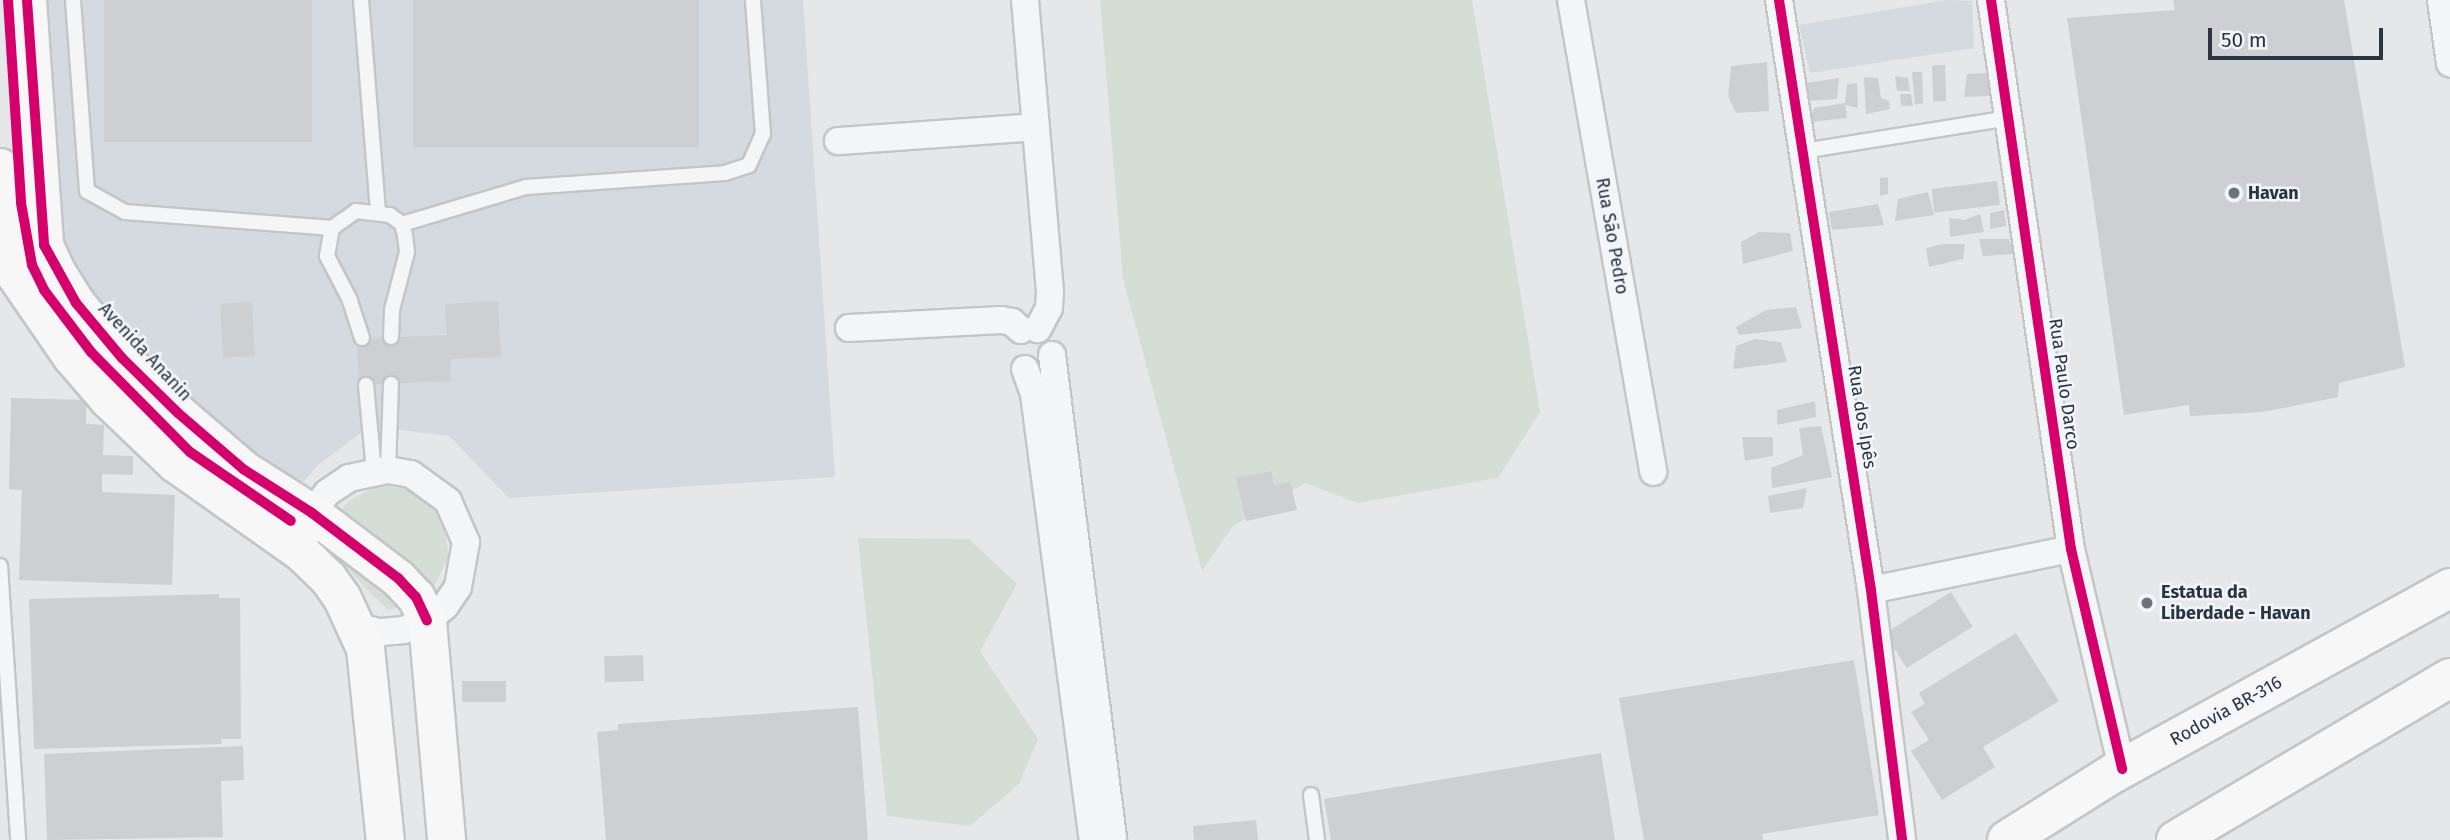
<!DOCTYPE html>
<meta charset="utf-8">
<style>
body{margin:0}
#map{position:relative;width:2450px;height:840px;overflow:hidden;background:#e5e7e9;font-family:"Fira Sans",sans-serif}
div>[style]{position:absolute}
.built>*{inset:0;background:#d5dae0}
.green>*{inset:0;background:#d5ded4}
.building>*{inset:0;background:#cdcfd2;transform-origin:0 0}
.roads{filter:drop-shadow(2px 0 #c3c5c7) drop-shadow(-2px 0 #c3c5c7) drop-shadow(0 2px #c3c5c7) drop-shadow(0 -2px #c3c5c7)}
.service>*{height:14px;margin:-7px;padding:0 7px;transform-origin:7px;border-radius:7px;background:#f4f5f6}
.minor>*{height:26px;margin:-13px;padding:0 13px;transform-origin:13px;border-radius:13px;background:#f4f5f6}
.secondary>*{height:37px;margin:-18.5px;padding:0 18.5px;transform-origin:18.5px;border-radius:18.5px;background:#f7f7f8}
.trunk>*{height:38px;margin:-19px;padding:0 19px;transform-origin:19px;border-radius:19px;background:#f7f7f8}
.cycleway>*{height:10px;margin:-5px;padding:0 5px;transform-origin:5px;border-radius:5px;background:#d6006c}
.dots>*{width:19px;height:19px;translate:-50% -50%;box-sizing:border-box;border:4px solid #f3f5f9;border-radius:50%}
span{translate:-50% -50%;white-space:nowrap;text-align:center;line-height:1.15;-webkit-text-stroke:5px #f3f5f9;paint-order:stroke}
.poi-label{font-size:18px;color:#293445;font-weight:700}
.left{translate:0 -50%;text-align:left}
.street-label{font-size:18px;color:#293445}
.scale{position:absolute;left:2208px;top:28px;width:175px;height:32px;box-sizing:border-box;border:4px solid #293445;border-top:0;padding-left:9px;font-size:21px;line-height:24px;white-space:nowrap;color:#293445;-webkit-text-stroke:5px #f3f5f9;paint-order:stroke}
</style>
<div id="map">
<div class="built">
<div style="clip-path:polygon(37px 0,803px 0,835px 477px,509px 498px,449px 436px,370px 426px,319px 464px,294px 492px,151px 370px,59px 246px)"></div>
<div style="clip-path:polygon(1946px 0,1972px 1px,1974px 48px,1810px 73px,1799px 25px)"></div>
</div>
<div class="green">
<div style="clip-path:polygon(1100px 0,1472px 0,1540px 412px,1498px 478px,1358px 503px,1305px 483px,1232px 527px,1202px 571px,1123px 279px)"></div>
<div style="clip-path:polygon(379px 485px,415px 490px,430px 500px,443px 521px,449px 556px,433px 588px,338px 516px,348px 501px)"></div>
<div style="clip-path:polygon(858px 538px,969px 539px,1017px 584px,980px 651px,1038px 739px,1019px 784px,970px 826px,887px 816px)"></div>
<div style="clip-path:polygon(339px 546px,402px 607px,388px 610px,364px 587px,344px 563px)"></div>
</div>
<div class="building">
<div style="left:104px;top:0;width:208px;height:142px"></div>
<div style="left:413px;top:0;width:286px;height:147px"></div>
<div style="clip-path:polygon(2173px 0,2344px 0,2405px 367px,2339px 383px,2338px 397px,2263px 412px,2190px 416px,2189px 405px,2124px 415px,2067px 18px,2175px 10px)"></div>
<div style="clip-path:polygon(1767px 62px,1769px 111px,1736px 113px,1728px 96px,1731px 66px)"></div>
<div style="left:1945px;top:65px;width:36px;height:13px;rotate:88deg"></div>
<div style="clip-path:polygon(1912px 72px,1922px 72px,1923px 103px,1915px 105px)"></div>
<div style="clip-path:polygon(1989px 73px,1990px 96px,1964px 97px,1967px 74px)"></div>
<div style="clip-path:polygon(1895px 76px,1908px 78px,1910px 91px,1897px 91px)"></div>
<div style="clip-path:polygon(1864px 77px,1878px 78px,1881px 98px,1889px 101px,1890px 109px,1866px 114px)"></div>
<div style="clip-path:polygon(1839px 78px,1837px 99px,1808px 101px,1806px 83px)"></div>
<div style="clip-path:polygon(1857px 83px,1858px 108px,1845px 105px,1847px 118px,1810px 122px,1814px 108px,1845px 103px,1847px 84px)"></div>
<div style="clip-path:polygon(1900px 94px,1911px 94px,1913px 106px,1901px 106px)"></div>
<div style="clip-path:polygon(1888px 177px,1888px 194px,1880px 196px,1880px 178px)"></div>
<div style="left:1997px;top:181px;width:24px;height:66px;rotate:83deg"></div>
<div style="clip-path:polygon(1928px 192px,1934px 215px,1895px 221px,1898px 199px)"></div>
<div style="clip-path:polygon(1878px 204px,1884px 225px,1832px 230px,1829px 212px)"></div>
<div style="clip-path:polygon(2004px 210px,2006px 226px,1990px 229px,1990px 213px)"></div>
<div style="clip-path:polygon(1980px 214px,1984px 232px,1950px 237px,1949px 218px,1964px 220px)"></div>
<div style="clip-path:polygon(1759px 232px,1790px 233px,1793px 251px,1743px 264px,1741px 242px)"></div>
<div style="clip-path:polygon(1979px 239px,2009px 239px,2014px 254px,1983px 256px)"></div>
<div style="clip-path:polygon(1943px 244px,1965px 244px,1963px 259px,1929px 267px,1926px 248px)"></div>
<div style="clip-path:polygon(498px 301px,501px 357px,450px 359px,451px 381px,359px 385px,357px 339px,447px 335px,445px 304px)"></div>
<div style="left:252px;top:302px;width:54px;height:32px;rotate:87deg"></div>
<div style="clip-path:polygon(1796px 307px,1802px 328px,1739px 335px,1736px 327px,1766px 310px)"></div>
<div style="clip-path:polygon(1754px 339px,1781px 342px,1787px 362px,1733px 369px,1736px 346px)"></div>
<div style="clip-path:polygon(11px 398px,86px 400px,86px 424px,104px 425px,103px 455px,133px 456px,133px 475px,102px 474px,102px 492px,175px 495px,172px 585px,19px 580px,22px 490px,9px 489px)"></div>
<div style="clip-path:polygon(1815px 401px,1816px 417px,1777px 425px,1777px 410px)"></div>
<div style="clip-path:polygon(1821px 426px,1832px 477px,1772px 488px,1771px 468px,1803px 455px,1799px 428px)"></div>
<div style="clip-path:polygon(1742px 437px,1773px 437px,1773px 456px,1745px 461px)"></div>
<div style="clip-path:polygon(1271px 471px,1274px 485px,1290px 482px,1297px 510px,1246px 521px,1236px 478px)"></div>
<div style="clip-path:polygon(1807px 488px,1803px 508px,1770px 513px,1768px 496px)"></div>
<div style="left:1951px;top:592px;width:41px;height:78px;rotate:58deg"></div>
<div style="clip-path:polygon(219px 594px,219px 598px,240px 598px,241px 739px,221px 739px,222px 744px,34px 749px,29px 599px)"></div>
<div style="clip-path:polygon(2016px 633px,2059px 701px,1983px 747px,1995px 767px,1942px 800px,1911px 751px,1929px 740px,1911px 712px,1925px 704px,1919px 693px)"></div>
<div style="left:643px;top:655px;width:26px;height:39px;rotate:88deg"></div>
<div style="clip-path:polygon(1854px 660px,1879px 815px,1762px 834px,1763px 840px,1644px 840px,1619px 698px)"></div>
<div style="left:506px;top:681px;width:21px;height:44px;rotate:90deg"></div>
<div style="clip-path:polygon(858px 707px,868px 840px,606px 840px,597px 732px,618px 730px,618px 724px)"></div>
<div style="clip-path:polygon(243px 746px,244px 780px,221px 781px,223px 837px,47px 840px,44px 754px)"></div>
<div style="clip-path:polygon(1601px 753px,1615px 840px,1331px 840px,1324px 799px)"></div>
<div style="clip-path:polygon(1256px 820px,1258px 840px,1194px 840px,1193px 826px)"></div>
</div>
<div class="roads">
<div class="service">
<div style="left:73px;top:0;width:192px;rotate:85.8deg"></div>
<div style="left:87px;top:191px;width:43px;rotate:28.9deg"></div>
<div style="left:125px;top:212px;width:208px;rotate:4.4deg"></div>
<div style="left:361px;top:0;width:211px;rotate:85.4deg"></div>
<div style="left:1803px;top:151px;width:208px;rotate:-9.1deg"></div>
<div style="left:402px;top:224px;width:129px;rotate:-16.6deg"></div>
<div style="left:526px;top:187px;width:199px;rotate:-4deg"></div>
<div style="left:725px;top:173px;width:25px;rotate:-18deg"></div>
<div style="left:749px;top:165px;width:34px;rotate:-66deg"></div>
<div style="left:763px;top:134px;width:134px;rotate:-94.3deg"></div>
<div style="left:362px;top:338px;width:40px;rotate:-108deg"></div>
<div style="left:350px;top:300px;width:50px;rotate:-117.6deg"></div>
<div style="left:327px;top:256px;width:28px;rotate:-80deg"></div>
<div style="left:332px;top:228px;width:29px;rotate:-35deg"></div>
<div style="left:356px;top:211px;width:34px;rotate:7deg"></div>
<div style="left:390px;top:215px;width:15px;rotate:37deg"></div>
<div style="left:402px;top:224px;width:11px;rotate:75deg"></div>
<div style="left:405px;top:235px;width:17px;rotate:83deg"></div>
<div style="left:407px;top:252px;width:60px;rotate:104.5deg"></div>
<div style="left:392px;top:310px;width:27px;rotate:92deg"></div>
<div style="left:366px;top:385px;width:86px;rotate:84.7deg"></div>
<div style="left:388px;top:470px;width:86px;rotate:-88deg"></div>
<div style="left:0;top:566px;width:275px;rotate:86.2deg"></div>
<div style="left:1311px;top:795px;width:45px;rotate:82.4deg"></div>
</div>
<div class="minor">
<div style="left:1025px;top:0;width:293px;rotate:85.1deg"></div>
<div style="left:1050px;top:292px;width:16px;rotate:94deg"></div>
<div style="left:1049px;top:308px;width:24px;rotate:118deg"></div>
<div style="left:1571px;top:0;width:479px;rotate:80.1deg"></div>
<div style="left:1779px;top:0;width:597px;rotate:81.14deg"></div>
<div style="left:1871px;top:590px;width:252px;rotate:82.9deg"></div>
<div style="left:1991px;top:0;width:555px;rotate:81.71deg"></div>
<div style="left:2071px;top:549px;width:226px;rotate:76.9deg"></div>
<div style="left:2441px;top:0;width:64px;rotate:81.9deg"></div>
<div style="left:838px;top:141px;width:198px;rotate:-4deg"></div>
<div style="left:849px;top:328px;width:152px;rotate:-3deg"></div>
<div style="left:1001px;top:320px;width:11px;rotate:10deg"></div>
<div style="left:1012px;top:322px;width:12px;rotate:42deg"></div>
<div style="left:1052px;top:355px;width:489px;rotate:82.8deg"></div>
<div style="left:1025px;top:369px;width:27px;rotate:70deg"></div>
<div style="left:1034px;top:394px;width:450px;rotate:82.5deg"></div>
<div style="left:301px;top:552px;width:41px;rotate:-74.2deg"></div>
<div style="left:312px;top:513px;width:25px;rotate:-53deg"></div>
<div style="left:327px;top:493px;width:27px;rotate:-34deg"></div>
<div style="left:349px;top:478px;width:40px;rotate:-12deg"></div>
<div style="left:388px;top:470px;width:23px;rotate:10deg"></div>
<div style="left:411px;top:474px;width:46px;rotate:36.1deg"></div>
<div style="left:448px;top:501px;width:45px;rotate:66.3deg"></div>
<div style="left:466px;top:542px;width:46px;rotate:100.1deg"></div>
<div style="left:458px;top:587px;width:23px;rotate:124deg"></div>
<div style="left:445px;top:606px;width:23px;rotate:140deg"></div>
<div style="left:427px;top:621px;width:25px;rotate:159deg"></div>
<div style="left:404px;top:630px;width:25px;rotate:175deg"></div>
<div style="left:379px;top:632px;width:23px;rotate:-167deg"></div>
<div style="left:1871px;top:590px;width:204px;rotate:-11.6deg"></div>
</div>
<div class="secondary">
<div style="left:27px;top:0;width:246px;rotate:86deg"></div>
<div style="left:44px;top:245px;width:29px;rotate:65deg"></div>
<div style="left:56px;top:271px;width:38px;rotate:58deg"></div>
<div style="left:76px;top:303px;width:72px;rotate:50.1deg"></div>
<div style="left:122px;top:358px;width:78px;rotate:44.5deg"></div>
<div style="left:178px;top:413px;width:86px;rotate:40.7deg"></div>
<div style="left:243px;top:469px;width:82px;rotate:32.5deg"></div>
<div style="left:312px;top:513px;width:108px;rotate:37.1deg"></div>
<div style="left:398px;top:578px;width:26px;rotate:47deg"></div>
<div style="left:416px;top:597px;width:26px;rotate:65deg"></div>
<div style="left:427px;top:621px;width:220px;rotate:85deg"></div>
<div style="left:0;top:167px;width:77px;rotate:85.5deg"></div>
<div style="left:6px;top:244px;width:30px;rotate:75deg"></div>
<div style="left:14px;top:273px;width:101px;rotate:55.5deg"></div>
<div style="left:71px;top:356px;width:57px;rotate:49.3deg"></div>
<div style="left:108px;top:399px;width:93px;rotate:43.7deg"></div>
<div style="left:175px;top:463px;width:154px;rotate:35.2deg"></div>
<div style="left:301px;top:552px;width:37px;rotate:44deg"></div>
<div style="left:328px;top:578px;width:24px;rotate:55deg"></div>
<div style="left:342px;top:598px;width:55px;rotate:65.3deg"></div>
<div style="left:365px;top:648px;width:193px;rotate:84.1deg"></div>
</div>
<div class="trunk">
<div style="left:2007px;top:840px;width:126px;rotate:-32.1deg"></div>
<div style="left:2114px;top:773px;width:384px;rotate:-28.8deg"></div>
<div style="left:2176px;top:840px;width:318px;rotate:-30.6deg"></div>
</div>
</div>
<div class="cycleway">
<div style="left:8px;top:0;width:203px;rotate:86.3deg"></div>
<div style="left:21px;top:203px;width:63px;rotate:79.9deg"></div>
<div style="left:32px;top:265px;width:28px;rotate:64deg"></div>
<div style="left:44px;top:290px;width:78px;rotate:52.8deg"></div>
<div style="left:91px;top:352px;width:141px;rotate:45.3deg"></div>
<div style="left:190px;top:452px;width:122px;rotate:34.3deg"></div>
<div style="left:27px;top:0;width:246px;rotate:86deg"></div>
<div style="left:44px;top:245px;width:66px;rotate:61.1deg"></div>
<div style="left:76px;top:303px;width:72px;rotate:50.1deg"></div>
<div style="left:122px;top:358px;width:78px;rotate:44.5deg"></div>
<div style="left:178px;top:413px;width:86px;rotate:40.7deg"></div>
<div style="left:243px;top:469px;width:82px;rotate:32.5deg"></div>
<div style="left:312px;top:513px;width:108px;rotate:37.1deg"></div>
<div style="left:398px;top:578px;width:26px;rotate:47deg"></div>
<div style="left:416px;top:597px;width:26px;rotate:65deg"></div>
<div style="left:1779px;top:0;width:597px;rotate:81.14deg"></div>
<div style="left:1871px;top:590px;width:252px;rotate:82.9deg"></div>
<div style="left:1991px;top:0;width:555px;rotate:81.71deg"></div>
<div style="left:2071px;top:549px;width:226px;rotate:76.9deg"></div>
</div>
<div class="dots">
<div style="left:2234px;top:193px;background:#6b737e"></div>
<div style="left:2147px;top:603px;background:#6b737e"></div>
</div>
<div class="poi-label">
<span class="left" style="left:2248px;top:193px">Havan</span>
<span class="left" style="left:2161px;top:603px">Estatua da<br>Liberdade - Havan</span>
</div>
<div class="street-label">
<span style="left:1612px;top:236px;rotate:80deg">Rua São Pedro</span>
<span style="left:145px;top:352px;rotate:47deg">Avenida Ananin</span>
<span style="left:2064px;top:384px;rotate:82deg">Rua Paulo Darco</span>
<span style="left:1862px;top:417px;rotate:81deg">Rua dos Ipês</span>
<span style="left:2226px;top:711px;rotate:-29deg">Rodovia BR-316</span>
</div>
<div class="scale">50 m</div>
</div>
